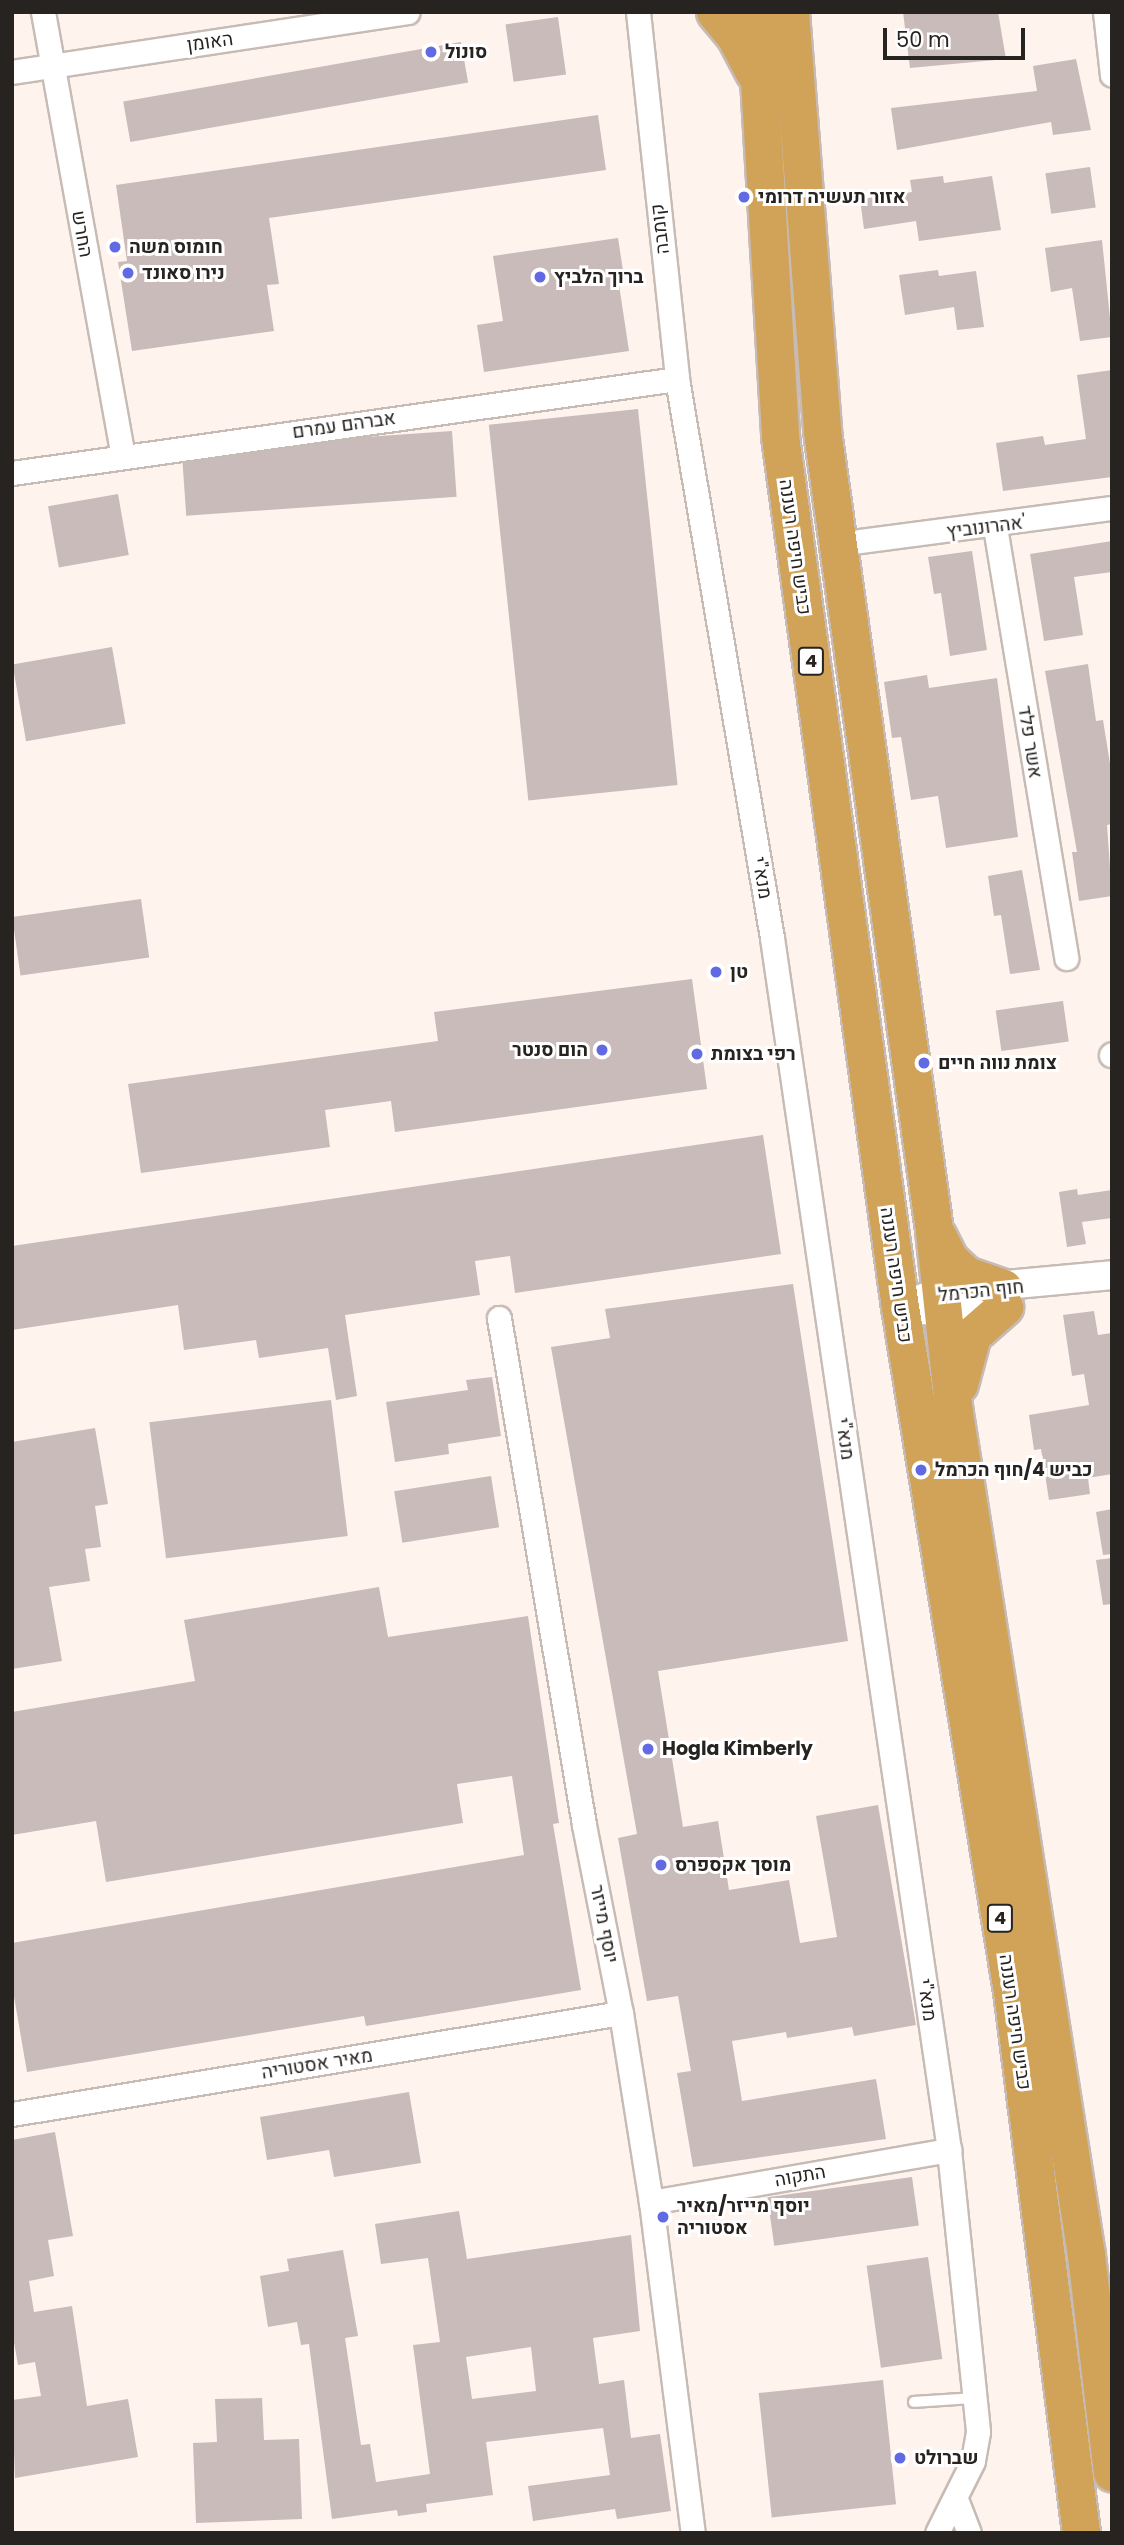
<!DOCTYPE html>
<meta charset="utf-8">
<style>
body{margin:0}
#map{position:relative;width:1124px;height:2545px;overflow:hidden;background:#fff3ed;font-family:Poppins,Heebo,sans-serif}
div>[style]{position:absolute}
.building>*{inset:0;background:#c8bbba;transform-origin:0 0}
.roads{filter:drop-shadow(2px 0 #c7bbb5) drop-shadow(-2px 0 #c7bbb5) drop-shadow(0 2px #c7bbb5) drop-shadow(0 -2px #c7bbb5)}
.service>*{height:10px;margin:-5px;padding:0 5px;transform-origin:5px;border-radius:5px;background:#fff}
.minor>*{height:23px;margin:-11.5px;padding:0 11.5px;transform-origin:11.5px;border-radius:11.5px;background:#fff}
.tertiary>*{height:28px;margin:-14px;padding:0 14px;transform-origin:14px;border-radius:14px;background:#fff}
.trunk>*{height:37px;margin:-18.5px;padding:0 18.5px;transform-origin:18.5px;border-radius:18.5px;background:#d0a358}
.dots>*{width:19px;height:19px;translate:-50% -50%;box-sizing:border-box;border:4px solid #fff;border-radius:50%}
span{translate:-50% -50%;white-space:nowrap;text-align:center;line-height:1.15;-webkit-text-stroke:6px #fff;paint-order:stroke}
.shield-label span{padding:2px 5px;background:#fff;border:2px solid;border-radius:5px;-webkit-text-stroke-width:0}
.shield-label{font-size:18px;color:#272321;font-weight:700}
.street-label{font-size:19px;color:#272321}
.poi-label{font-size:19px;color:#272321;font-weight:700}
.left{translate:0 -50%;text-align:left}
.right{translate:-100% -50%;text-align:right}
.frame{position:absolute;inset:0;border:14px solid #272321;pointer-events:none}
.scale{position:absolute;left:883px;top:28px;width:142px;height:32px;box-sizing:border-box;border:4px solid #272321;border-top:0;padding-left:9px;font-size:21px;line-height:24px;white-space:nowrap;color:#272321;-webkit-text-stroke:5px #fff;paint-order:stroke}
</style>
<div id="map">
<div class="building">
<div style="clip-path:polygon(903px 12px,998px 12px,1006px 59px,910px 68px)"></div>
<div style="left:558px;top:17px;width:58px;height:53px;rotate:82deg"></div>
<div style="left:461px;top:42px;width:41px;height:343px;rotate:80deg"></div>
<div style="clip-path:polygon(1076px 59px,1091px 130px,1053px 135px,1051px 122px,897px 150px,891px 108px,1037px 91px,1033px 66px)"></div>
<div style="clip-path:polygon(598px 115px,606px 170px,269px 218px,279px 284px,267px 285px,274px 331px,132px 351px,118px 262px,127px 261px,116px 185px)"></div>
<div style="left:1090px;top:167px;width:41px;height:45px;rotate:82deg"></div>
<div style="clip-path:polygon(943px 176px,944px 183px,992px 176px,1001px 230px,919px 241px,916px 221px,864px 229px,860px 199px,912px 192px,910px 180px)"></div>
<div style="clip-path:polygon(618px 238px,624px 277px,618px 278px,629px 351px,484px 372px,477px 325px,503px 321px,493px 256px)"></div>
<div style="clip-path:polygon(1102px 240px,1112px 337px,1080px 341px,1072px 288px,1051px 292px,1045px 248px)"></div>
<div style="clip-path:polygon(938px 270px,939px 276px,976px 271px,984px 327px,957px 330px,954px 307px,905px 315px,899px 275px)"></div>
<div style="clip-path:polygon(1112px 370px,1112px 477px,1003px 491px,996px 443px,1043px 436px,1045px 445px,1086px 439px,1077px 375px)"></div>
<div style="left:638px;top:409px;width:378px;height:150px;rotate:84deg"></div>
<div style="left:452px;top:431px;width:66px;height:271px;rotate:86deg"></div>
<div style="left:118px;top:494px;width:62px;height:71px;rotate:80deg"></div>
<div style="clip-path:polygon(1112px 541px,1112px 572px,1074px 577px,1083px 635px,1044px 641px,1030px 554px)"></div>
<div style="clip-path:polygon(972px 551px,987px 650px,950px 656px,941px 593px,934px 594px,928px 557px)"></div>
<div style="left:112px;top:647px;width:78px;height:101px;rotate:80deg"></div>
<div style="clip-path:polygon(1088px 664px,1096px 721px,1103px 720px,1112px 776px,1112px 824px,1107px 825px,1112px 896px,1079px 901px,1072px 852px,1077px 852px,1045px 671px)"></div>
<div style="clip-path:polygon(927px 675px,929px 688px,997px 678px,1018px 837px,946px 848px,938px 796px,911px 800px,901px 737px,892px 738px,884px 682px)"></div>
<div style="clip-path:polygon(1022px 870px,1040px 970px,1010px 974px,1001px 915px,994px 916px,988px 876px)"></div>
<div style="left:141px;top:899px;width:59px;height:130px;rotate:82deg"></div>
<div style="clip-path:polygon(692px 979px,707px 1089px,395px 1132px,391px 1101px,325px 1110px,330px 1147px,141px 1173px,128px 1084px,438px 1041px,434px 1012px)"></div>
<div style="left:1063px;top:1001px;width:41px;height:68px;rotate:82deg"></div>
<div style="clip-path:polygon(763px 1135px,781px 1254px,515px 1293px,510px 1256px,475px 1261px,480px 1295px,345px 1315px,357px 1396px,336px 1400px,328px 1348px,259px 1358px,256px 1340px,184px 1350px,178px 1305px,12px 1330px,12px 1246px)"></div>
<div style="clip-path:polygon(1077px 1189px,1078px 1195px,1112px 1190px,1112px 1218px,1082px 1222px,1086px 1244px,1067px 1247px,1059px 1192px)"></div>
<div style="clip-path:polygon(793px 1284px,848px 1641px,658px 1671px,683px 1827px,718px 1821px,729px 1890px,789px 1880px,800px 1943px,837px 1937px,816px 1816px,878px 1805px,916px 2025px,854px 2036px,852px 2027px,787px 2038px,786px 2032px,732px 2041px,742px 2101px,876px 2079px,886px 2139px,693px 2167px,677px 2073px,691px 2071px,678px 1996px,647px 2001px,636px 1940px,618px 1838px,637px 1834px,551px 1347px,610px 1338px,605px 1309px)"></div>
<div style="clip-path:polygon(1094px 1311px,1098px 1335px,1112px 1333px,1112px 1474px,1088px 1478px,1090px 1494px,1049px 1500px,1041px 1449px,1034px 1450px,1029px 1415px,1089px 1405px,1084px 1374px,1072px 1376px,1063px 1315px)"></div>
<div style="clip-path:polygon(492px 1377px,501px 1436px,448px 1444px,449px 1454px,395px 1462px,386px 1402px,468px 1390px,466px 1380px)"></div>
<div style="left:331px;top:1400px;width:137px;height:183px;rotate:83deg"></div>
<div style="clip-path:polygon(95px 1428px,108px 1504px,95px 1506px,101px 1547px,85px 1549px,90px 1581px,49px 1587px,62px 1661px,12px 1669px,12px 1442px)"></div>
<div style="left:491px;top:1476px;width:52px;height:98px;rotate:81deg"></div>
<div style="clip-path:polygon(1112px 1509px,1112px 1554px,1103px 1555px,1096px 1512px)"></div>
<div style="clip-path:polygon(1112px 1558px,1112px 1604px,1103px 1605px,1096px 1560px)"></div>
<div style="clip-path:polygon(379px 1587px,388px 1637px,528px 1616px,559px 1823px,553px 1824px,581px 1990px,366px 2026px,364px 2016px,27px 2072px,12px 1985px,12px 1943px,524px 1855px,512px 1776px,457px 1784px,463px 1823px,106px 1882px,96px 1821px,12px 1835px,12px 1712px,195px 1681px,184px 1620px)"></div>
<div style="clip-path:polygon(409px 2092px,421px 2163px,334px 2177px,329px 2150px,267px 2160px,260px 2117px)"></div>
<div style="clip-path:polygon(55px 2132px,73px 2236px,48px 2240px,54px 2276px,29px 2281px,34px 2312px,72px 2306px,87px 2406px,128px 2399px,138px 2457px,15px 2478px,12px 2400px,41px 2396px,35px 2362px,18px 2365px,12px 2331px,12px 2140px)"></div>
<div style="left:912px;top:2177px;width:49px;height:146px;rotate:82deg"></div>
<div style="clip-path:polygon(evenodd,459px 2211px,467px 2259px,631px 2235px,640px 2331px,593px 2338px,599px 2384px,624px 2380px,631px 2438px,660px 2434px,671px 2511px,617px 2519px,615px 2509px,533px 2521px,528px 2486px,610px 2475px,603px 2428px,486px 2442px,493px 2495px,426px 2504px,427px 2512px,398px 2516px,397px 2510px,332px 2519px,309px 2344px,301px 2345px,297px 2322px,268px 2327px,260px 2276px,289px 2271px,287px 2259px,343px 2250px,358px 2336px,345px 2338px,361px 2445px,370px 2444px,376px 2482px,430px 2474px,413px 2345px,440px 2342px,428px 2258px,381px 2264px,375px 2224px,459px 2211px,531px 2347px,536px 2391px,472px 2399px,466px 2357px,531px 2347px)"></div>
<div style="left:928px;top:2257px;width:103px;height:62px;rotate:82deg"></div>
<div style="left:883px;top:2380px;width:125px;height:125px;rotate:84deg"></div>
<div style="clip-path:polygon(262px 2398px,264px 2440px,299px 2439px,302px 2519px,196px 2523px,193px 2443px,217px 2442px,215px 2399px)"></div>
</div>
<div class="roads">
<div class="service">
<div style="left:914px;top:2402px;width:61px;rotate:-3.8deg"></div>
</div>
<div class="minor">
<div style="left:43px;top:12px;width:450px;rotate:79.8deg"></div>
<div style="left:638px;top:12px;width:369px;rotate:83.9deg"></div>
<div style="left:677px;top:379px;width:567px;rotate:80.35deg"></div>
<div style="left:772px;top:938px;width:1225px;rotate:81.69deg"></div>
<div style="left:949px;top:2150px;width:283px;rotate:84.1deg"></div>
<div style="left:978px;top:2432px;width:29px;rotate:100deg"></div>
<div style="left:973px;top:2461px;width:80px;rotate:116.6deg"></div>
<div style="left:1105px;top:12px;width:63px;rotate:83.7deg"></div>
<div style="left:12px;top:72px;width:400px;rotate:-8.6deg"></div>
<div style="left:12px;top:473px;width:672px;rotate:-8.05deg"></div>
<div style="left:995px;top:527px;width:437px;rotate:80.6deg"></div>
<div style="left:860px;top:541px;width:254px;rotate:-7.5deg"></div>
<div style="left:1111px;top:1055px;width:1px;rotate:-45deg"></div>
<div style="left:499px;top:1318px;width:514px;rotate:80.48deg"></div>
<div style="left:584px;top:1825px;width:192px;rotate:78.9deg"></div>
<div style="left:621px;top:2013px;width:191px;rotate:81deg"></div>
<div style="left:651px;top:2202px;width:334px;rotate:82.8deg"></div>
<div style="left:12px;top:2114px;width:617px;rotate:-9.42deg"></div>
<div style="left:651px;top:2202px;width:303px;rotate:-9.9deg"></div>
<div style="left:956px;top:2499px;width:36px;rotate:69deg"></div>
</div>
<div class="tertiary">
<div style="left:900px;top:1307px;width:44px;rotate:-21.3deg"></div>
<div style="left:941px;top:1291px;width:172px;rotate:-5.3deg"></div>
<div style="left:924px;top:1310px;width:20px;rotate:6deg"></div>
<div style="left:944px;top:1312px;width:65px;rotate:-6.1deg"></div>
</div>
<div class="trunk">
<div style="left:715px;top:12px;width:31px;rotate:50deg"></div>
<div style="left:735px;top:36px;width:41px;rotate:62.2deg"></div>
<div style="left:755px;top:12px;width:426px;rotate:86.6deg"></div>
<div style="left:780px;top:437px;width:878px;rotate:82.15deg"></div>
<div style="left:900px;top:1307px;width:693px;rotate:80.7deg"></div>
<div style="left:1012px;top:1991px;width:546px;rotate:82.74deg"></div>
<div style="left:790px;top:12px;width:420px;rotate:85.6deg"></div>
<div style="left:822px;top:431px;width:807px;rotate:82.02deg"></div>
<div style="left:934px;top:1230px;width:184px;rotate:83.8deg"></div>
<div style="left:954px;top:1413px;width:852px;rotate:81.09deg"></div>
<div style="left:1086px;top:2255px;width:219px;rotate:83.2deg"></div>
<div style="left:937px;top:1235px;width:28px;rotate:63deg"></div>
<div style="left:950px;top:1260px;width:22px;rotate:43deg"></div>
<div style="left:966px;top:1275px;width:39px;rotate:19deg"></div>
<div style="left:959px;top:1384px;width:51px;rotate:-75.1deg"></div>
<div style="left:972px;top:1335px;width:43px;rotate:-41.2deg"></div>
</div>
</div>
<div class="dots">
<div style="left:431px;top:52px;background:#626ae3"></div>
<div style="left:744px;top:197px;background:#626ae3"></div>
<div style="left:115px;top:247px;background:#626ae3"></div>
<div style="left:128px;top:273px;background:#626ae3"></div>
<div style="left:540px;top:277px;background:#626ae3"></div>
<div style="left:716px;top:972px;background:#626ae3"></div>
<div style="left:602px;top:1050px;background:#626ae3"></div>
<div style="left:697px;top:1054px;background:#626ae3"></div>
<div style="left:924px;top:1063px;background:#626ae3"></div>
<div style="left:921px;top:1470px;background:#626ae3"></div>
<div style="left:648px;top:1749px;background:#626ae3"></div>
<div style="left:661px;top:1865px;background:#626ae3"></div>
<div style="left:663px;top:2217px;background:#626ae3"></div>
<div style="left:900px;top:2458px;background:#626ae3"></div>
</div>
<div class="shield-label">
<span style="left:811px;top:661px">4</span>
<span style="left:1000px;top:1918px">4</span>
</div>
<div class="street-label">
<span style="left:210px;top:42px;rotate:-8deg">האומן</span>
<span style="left:660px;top:229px;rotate:-97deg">קומבה</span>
<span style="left:82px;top:234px;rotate:80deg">החרש</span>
<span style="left:344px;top:425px;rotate:-8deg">אברהם עמרם</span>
<span style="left:986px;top:527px;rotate:-7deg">אהרונוביץ'</span>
<span style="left:795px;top:547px;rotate:82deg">כביש חיפה רעננה</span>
<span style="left:1030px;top:742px;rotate:81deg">אשר פלד</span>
<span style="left:762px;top:878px;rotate:80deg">מנא"י</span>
<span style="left:896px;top:1275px;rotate:82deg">כביש חיפה רעננה</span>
<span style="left:981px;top:1291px;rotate:-6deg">חוף הכרמל</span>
<span style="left:845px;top:1439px;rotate:82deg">מנא"י</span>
<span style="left:604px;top:1924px;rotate:79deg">יוסף מייזר</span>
<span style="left:927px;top:2000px;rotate:82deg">מנא"י</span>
<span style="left:1015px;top:2022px;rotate:82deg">כביש חיפה רעננה</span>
<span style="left:317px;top:2064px;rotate:-9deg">מאיר אסטוריה</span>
<span style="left:800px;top:2176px;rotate:-10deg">התקוה</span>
</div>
<div class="poi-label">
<span class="left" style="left:445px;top:52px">סונול</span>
<span class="left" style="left:758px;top:197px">אזור תעשיה דרומי</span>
<span class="left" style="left:129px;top:247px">חומוס משה</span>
<span class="left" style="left:142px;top:273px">נירו סאונד</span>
<span class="left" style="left:554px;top:277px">ברוך הלביץ</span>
<span class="left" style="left:730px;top:972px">טן</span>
<span class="right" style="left:588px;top:1050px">הום סנטר</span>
<span class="left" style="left:711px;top:1054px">רפי בצומת</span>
<span class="left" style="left:938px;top:1063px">צומת נווה חיים</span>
<span class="left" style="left:935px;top:1470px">כביש 4/חוף הכרמל</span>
<span class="left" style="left:662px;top:1749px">Hogla Kimberly</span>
<span class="left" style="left:675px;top:1865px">מוסך אקספרס</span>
<span class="left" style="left:677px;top:2217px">יוסף מייזר/מאיר<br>אסטוריה</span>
<span class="left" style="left:914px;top:2458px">שברולט</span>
</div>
<div class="frame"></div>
<div class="scale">50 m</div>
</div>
